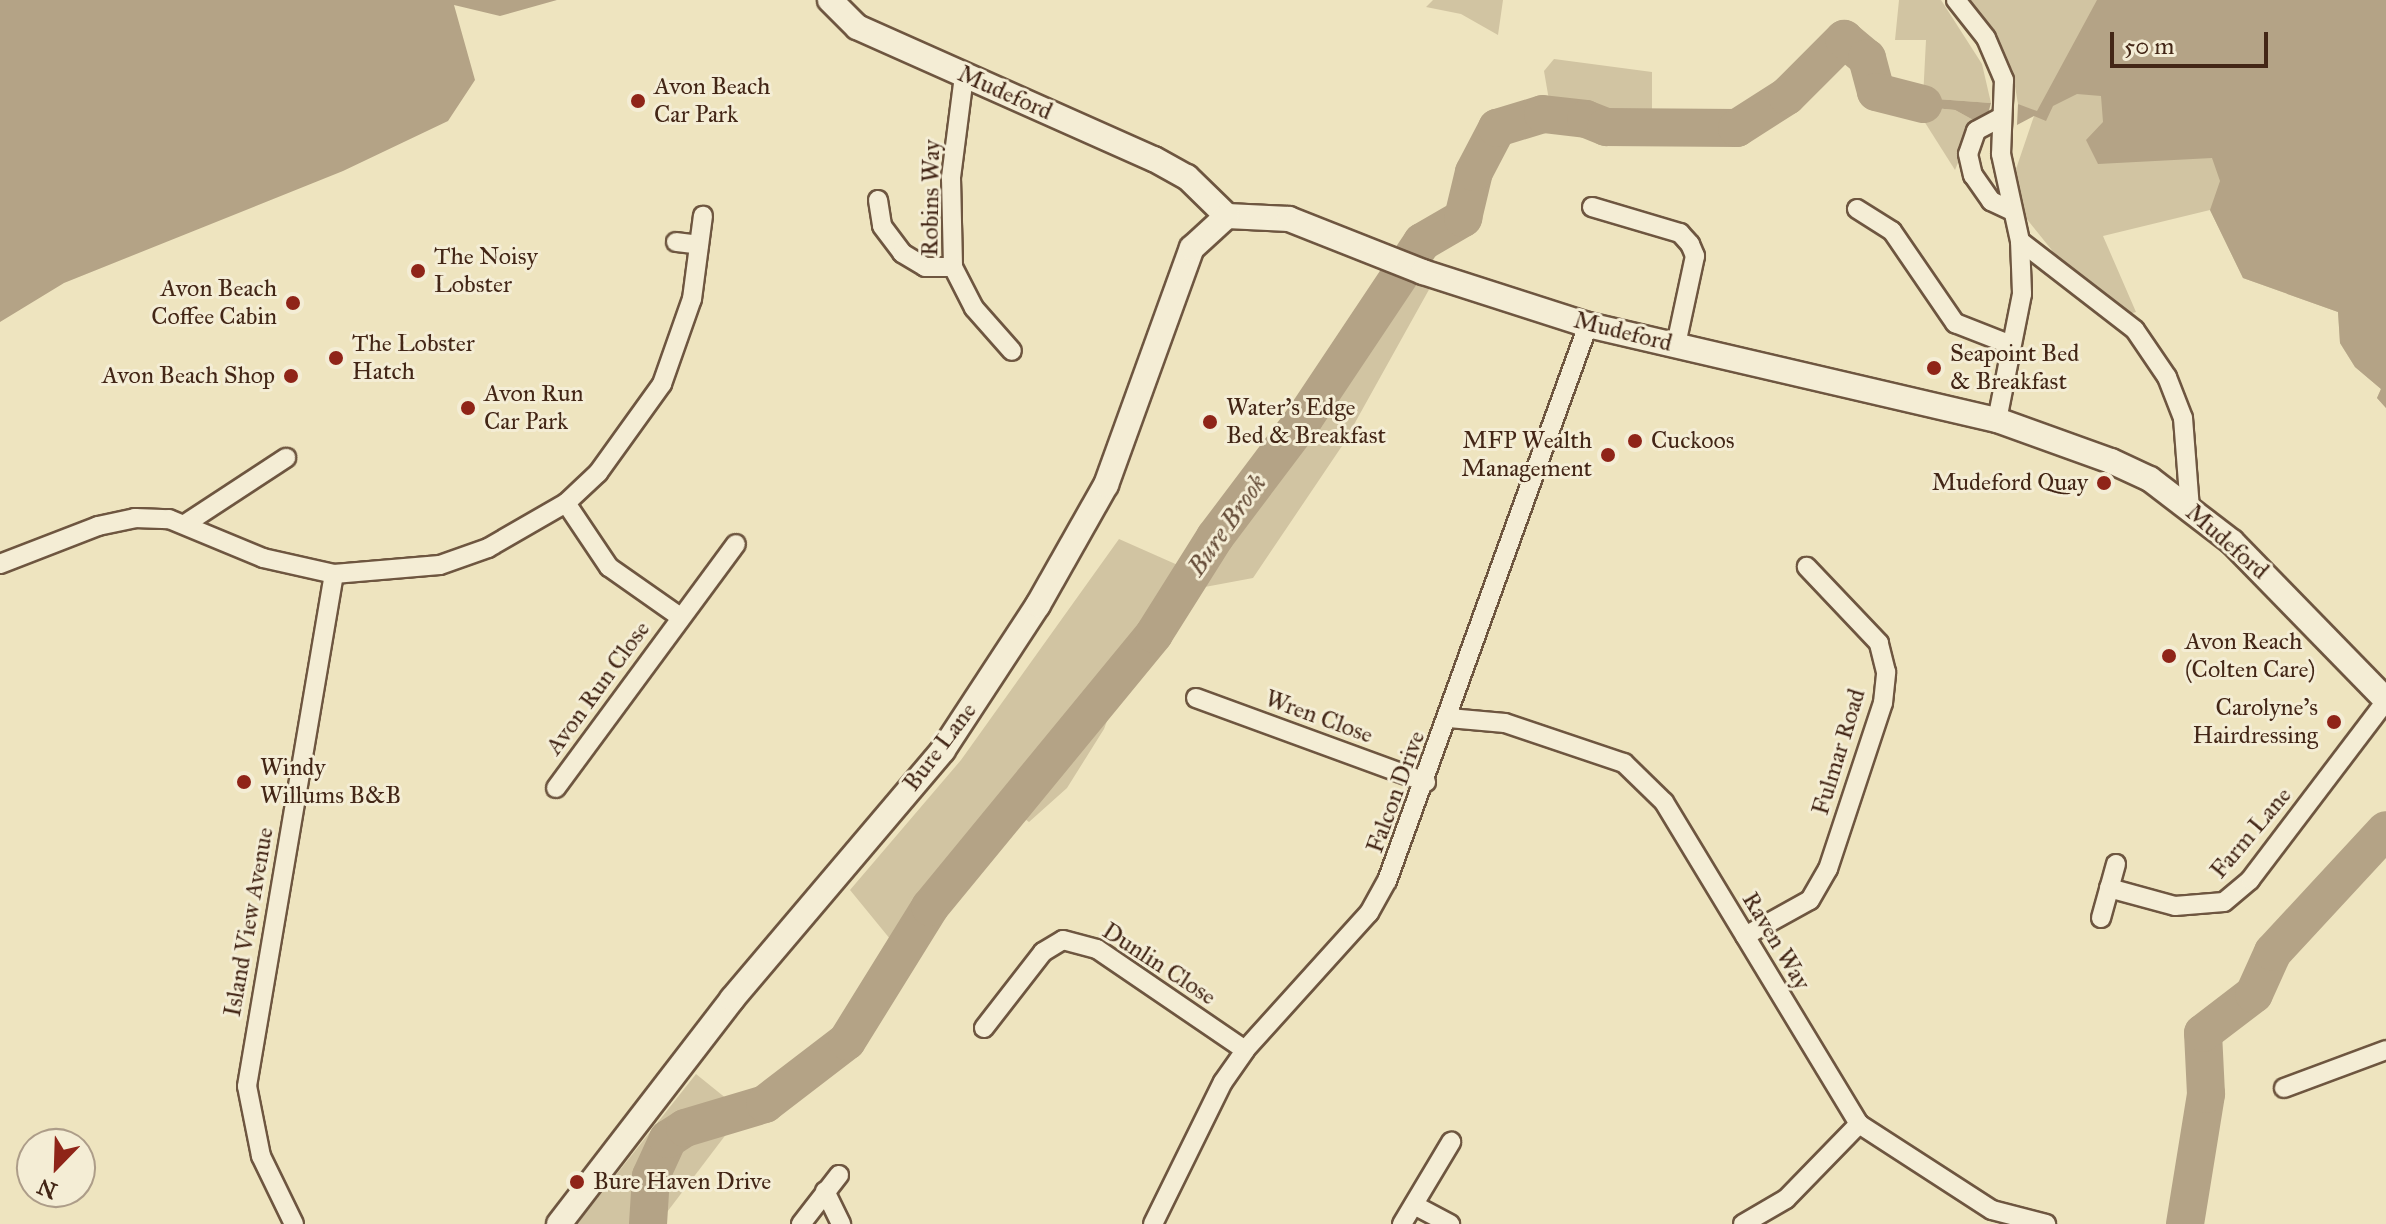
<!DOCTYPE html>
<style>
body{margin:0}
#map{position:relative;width:2386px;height:1224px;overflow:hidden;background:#eee4bf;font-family:"IM FELL Great Primer",serif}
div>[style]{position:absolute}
.green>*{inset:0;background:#d1c4a2}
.water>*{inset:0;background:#b4a386}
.river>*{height:38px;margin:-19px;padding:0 19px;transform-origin:19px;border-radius:19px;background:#b4a386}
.roads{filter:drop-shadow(2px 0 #6e5640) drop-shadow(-2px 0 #6e5640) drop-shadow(0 2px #6e5640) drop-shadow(0 -2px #6e5640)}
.street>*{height:18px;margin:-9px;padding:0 9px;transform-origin:9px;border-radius:9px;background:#f4edd5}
.secondary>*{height:24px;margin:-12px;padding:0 12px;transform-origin:12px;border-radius:12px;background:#f4edd5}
.dots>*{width:22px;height:22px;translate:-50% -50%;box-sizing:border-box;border:4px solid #f4edd5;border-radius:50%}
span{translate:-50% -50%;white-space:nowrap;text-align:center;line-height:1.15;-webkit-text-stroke:6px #f4edd5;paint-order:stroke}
.poi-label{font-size:24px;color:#432616}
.left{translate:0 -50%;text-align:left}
.right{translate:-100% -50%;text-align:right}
.street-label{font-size:24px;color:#432616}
.water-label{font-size:26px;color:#654c38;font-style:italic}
.north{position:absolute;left:16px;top:1128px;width:80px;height:80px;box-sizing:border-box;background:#f4edd5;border:2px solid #ad9d89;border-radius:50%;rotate:203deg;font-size:22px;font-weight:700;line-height:32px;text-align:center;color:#432616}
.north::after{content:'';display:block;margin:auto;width:28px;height:36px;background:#8f2418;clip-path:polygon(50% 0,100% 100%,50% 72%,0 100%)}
.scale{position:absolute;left:2110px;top:32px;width:158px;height:36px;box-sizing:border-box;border:4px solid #432616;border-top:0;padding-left:10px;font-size:24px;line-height:28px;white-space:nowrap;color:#432616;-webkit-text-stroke:6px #f4edd5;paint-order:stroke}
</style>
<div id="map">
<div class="green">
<div style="clip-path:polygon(1433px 0,1503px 0,1498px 35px,1461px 14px,1426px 7px)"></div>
<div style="clip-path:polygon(1899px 0,1941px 0,1982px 64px,1991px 103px,1923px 98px,1926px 40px,1895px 40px)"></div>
<div style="clip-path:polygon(1963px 0,2386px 0,2386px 408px,2377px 398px,2381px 389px,2355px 367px,2340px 343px,2338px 312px,2243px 278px,2210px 210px,2103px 236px,2136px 312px,2129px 314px,2063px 264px,2022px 213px,2015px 172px,2034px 116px,2018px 104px,2012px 69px)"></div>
<div style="clip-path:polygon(1554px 59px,1652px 72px,1652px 112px,1550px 106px,1544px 71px)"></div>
<div style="clip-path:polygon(1924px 107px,1955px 110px,1975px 121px,1955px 170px,1924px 121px)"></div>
<div style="clip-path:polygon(1402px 281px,1431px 286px,1342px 446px,1253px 578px,1194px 589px,1114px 702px,1104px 729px,1067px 788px,1029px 822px,1021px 816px,911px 946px,895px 945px,850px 890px,961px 760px,1119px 539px,1198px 574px)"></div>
<div style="clip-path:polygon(696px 1074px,743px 1112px,658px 1224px,577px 1224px)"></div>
</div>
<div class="water">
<div style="clip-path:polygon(0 0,557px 0,500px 16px,454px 5px,475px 80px,448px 121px,343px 171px,64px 283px,0 322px)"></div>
<div style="clip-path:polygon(2097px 0,2386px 0,2386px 408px,2377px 398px,2381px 389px,2355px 367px,2340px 343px,2338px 312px,2243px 278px,2210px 210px,2220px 181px,2212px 158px,2098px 164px,2086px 140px,2103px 122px,2101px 96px,2077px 94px,2053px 106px,2046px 121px,2034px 116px,2017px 125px,2018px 104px,2037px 111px)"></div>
<div style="clip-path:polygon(1923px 98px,1991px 103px,1988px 114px,1975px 121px,1955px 110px,1924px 107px)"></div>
</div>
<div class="river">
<div style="left:648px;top:1224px;width:48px;rotate:-86.4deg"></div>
<div style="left:651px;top:1176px;width:41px;rotate:-65.3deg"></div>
<div style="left:668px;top:1139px;width:20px;rotate:-33deg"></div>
<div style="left:685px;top:1128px;width:84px;rotate:-16.7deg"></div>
<div style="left:765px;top:1104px;width:103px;rotate:-37.5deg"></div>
<div style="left:847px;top:1041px;width:158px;rotate:-58.2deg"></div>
<div style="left:930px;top:907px;width:353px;rotate:-50.6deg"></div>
<div style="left:1154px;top:634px;width:115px;rotate:-57.8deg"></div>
<div style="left:1215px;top:537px;width:148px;rotate:-53deg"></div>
<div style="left:1304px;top:419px;width:213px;rotate:-56.3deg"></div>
<div style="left:1422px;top:242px;width:48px;rotate:-30.3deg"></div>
<div style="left:1463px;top:218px;width:47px;rotate:-76.6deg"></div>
<div style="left:1474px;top:172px;width:50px;rotate:-62.4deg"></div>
<div style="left:1497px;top:128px;width:48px;rotate:-16.9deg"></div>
<div style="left:1543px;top:114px;width:43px;rotate:6.6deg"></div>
<div style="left:1586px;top:119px;width:22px;rotate:22deg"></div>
<div style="left:1606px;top:127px;width:131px;rotate:0.4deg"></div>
<div style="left:1737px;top:128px;width:59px;rotate:-32.6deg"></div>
<div style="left:1787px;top:96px;width:81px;rotate:-45deg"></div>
<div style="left:1844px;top:39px;width:30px;rotate:40deg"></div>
<div style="left:1867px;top:58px;width:35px;rotate:75deg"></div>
<div style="left:1876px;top:92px;width:49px;rotate:14.3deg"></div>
<div style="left:2185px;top:1224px;width:132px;rotate:-80.8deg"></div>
<div style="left:2206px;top:1094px;width:61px;rotate:-92.8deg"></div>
<div style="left:2203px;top:1033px;width:64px;rotate:-37.4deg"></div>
<div style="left:2254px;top:994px;width:46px;rotate:-65.7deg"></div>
<div style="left:2273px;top:952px;width:166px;rotate:-47.2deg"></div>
</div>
<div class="roads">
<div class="street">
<div style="left:1956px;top:0;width:48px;rotate:51.7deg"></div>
<div style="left:1986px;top:38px;width:46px;rotate:66.8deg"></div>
<div style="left:2004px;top:80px;width:74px;rotate:92.3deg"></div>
<div style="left:2001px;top:154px;width:89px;rotate:77.7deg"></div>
<div style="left:2020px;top:241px;width:53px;rotate:87.8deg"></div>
<div style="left:2022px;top:294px;width:128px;rotate:101.2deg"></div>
<div style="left:964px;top:76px;width:103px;rotate:97.3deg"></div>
<div style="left:951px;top:178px;width:89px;rotate:88.7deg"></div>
<div style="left:953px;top:267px;width:46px;rotate:62.9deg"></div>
<div style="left:974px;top:308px;width:57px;rotate:48.5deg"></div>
<div style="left:2000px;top:118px;width:27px;rotate:152deg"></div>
<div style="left:1976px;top:131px;width:24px;rotate:109deg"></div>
<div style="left:1968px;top:154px;width:22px;rotate:77deg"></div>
<div style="left:1973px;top:175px;width:32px;rotate:55deg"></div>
<div style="left:1991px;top:201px;width:23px;rotate:25deg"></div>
<div style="left:878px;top:200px;width:26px;rotate:81deg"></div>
<div style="left:882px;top:226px;width:34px;rotate:53deg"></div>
<div style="left:902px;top:253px;width:27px;rotate:31deg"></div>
<div style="left:925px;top:267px;width:28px"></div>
<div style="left:1592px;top:207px;width:92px;rotate:16.5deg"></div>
<div style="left:1680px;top:233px;width:15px;rotate:48deg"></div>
<div style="left:1690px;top:244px;width:13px;rotate:67deg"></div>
<div style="left:1695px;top:256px;width:91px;rotate:102.1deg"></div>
<div style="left:1857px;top:209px;width:41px;rotate:32.2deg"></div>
<div style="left:1892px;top:231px;width:112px;rotate:55.6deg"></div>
<div style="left:1955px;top:323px;width:60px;rotate:21.4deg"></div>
<div style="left:2020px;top:241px;width:145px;rotate:37.7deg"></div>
<div style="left:2135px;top:330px;width:57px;rotate:55.8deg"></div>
<div style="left:2167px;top:377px;width:44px;rotate:68.7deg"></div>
<div style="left:2183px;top:418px;width:91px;rotate:85.6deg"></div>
<div style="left:676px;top:242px;width:23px;rotate:7deg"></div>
<div style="left:566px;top:503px;width:77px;rotate:56.1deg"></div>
<div style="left:609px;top:567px;width:85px;rotate:35deg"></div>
<div style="left:185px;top:524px;width:121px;rotate:-33.2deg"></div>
<div style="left:0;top:564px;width:105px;rotate:-21.2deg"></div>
<div style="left:98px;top:526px;width:38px;rotate:-12deg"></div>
<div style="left:135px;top:518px;width:34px;rotate:2deg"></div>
<div style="left:169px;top:519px;width:102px;rotate:22.5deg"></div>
<div style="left:263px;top:558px;width:73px;rotate:12.7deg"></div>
<div style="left:334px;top:574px;width:106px;rotate:-4.9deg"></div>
<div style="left:440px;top:565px;width:51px;rotate:-19.5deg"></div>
<div style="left:488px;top:548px;width:90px;rotate:-30deg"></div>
<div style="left:566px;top:503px;width:44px;rotate:-43.2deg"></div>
<div style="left:598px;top:473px;width:110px;rotate:-54.3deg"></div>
<div style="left:662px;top:384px;width:90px;rotate:-70.6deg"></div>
<div style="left:692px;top:299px;width:84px;rotate:-82.5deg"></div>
<div style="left:1196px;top:698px;width:245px;rotate:20.1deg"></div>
<div style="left:1449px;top:718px;width:56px;rotate:5.1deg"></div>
<div style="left:1505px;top:723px;width:126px;rotate:18.6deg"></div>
<div style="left:1624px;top:763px;width:56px;rotate:44.3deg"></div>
<div style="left:1664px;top:802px;width:376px;rotate:58.8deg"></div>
<div style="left:1859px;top:1124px;width:158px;rotate:32.9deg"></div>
<div style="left:1992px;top:1210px;width:56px;rotate:14.5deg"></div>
<div style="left:556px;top:788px;width:303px;rotate:-53.6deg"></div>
<div style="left:2109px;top:888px;width:68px;rotate:15.3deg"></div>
<div style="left:2175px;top:906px;width:49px;rotate:-4.7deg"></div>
<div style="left:2224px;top:902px;width:34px;rotate:-40deg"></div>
<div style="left:2250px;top:880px;width:225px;rotate:-52.8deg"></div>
<div style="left:2101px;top:918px;width:56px;rotate:-74.5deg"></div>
<div style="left:1745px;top:936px;width:74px;rotate:-29deg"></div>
<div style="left:1810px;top:900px;width:36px;rotate:-60deg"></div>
<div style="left:1828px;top:869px;width:175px;rotate:-71.7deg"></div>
<div style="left:1883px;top:703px;width:31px;rotate:-84deg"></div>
<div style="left:1886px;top:672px;width:30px;rotate:-104deg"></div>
<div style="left:1879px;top:643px;width:105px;rotate:-133.5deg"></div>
<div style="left:984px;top:1028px;width:96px;rotate:-52.2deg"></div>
<div style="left:1043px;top:952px;width:23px;rotate:-31deg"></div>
<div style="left:1063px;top:940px;width:35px;rotate:15deg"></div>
<div style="left:1097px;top:949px;width:179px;rotate:34.3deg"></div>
<div style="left:2284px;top:1088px;width:109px;rotate:-20.4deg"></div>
<div style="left:825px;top:1191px;width:37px;rotate:64deg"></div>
<div style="left:1414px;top:1205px;width:41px;rotate:27.8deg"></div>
<div style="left:294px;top:1224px;width:76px;rotate:-115.9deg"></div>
<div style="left:261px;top:1156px;width:71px;rotate:-101.3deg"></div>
<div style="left:247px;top:1086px;width:519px;rotate:-80.36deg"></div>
<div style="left:801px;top:1224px;width:62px;rotate:-52.2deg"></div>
<div style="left:1153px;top:1224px;width:158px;rotate:-63.8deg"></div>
<div style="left:1223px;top:1082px;width:39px;rotate:-55deg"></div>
<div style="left:1245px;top:1050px;width:185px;rotate:-47.9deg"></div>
<div style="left:1369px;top:913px;width:37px;rotate:-61deg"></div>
<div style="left:1387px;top:881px;width:591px;rotate:-70.12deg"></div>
<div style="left:1402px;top:1224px;width:96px;rotate:-59.1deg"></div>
<div style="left:1743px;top:1224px;width:50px;rotate:-30.2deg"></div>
<div style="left:1786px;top:1199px;width:105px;rotate:-45.8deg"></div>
</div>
<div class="secondary">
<div style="left:830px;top:0;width:38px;rotate:45deg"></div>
<div style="left:857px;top:27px;width:325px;rotate:24deg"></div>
<div style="left:1154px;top:159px;width:38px;rotate:29deg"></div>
<div style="left:1187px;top:177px;width:56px;rotate:44.3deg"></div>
<div style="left:1227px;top:216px;width:62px;rotate:2.8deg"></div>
<div style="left:1289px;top:219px;width:144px;rotate:21.6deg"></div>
<div style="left:1423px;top:272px;width:173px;rotate:17.8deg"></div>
<div style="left:1588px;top:325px;width:420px;rotate:13.1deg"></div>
<div style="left:1997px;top:420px;width:121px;rotate:19.8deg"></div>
<div style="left:2111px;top:461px;width:43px;rotate:24.8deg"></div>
<div style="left:2150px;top:479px;width:103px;rotate:37.5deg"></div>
<div style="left:2232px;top:542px;width:221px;rotate:45.7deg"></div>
<div style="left:559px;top:1224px;width:284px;rotate:-52.4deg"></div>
<div style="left:732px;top:999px;width:326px;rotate:-49.7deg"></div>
<div style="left:943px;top:750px;width:173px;rotate:-56.8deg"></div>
<div style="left:1038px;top:605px;width:138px;rotate:-60.5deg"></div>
<div style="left:1106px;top:485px;width:252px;rotate:-70.1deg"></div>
<div style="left:1192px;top:248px;width:47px;rotate:-42.4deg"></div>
</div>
</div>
<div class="dots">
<div style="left:638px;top:101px;background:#8f2418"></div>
<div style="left:418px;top:271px;background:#8f2418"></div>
<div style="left:293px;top:303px;background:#8f2418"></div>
<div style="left:336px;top:358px;background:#8f2418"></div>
<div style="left:1934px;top:368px;background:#8f2418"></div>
<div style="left:291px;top:376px;background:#8f2418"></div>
<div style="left:468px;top:408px;background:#8f2418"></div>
<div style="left:1210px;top:422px;background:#8f2418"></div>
<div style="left:1635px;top:441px;background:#8f2418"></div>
<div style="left:1608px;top:455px;background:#8f2418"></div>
<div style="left:2104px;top:483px;background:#8f2418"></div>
<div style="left:2169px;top:656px;background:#8f2418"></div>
<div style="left:2334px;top:722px;background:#8f2418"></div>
<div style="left:244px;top:782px;background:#8f2418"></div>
<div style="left:577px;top:1182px;background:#8f2418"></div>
</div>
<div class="poi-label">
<span class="left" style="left:654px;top:101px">Avon Beach<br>Car Park</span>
<span class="left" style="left:434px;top:271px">The Noisy<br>Lobster</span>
<span class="right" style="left:277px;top:303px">Avon Beach<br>Coffee Cabin</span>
<span class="left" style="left:352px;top:358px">The Lobster<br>Hatch</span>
<span class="left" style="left:1950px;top:368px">Seapoint Bed<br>&amp; Breakfast</span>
<span class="right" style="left:275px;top:376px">Avon Beach Shop</span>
<span class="left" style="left:484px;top:408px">Avon Run<br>Car Park</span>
<span class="left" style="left:1226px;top:422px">Water's Edge<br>Bed &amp; Breakfast</span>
<span class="right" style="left:1592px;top:455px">MFP Wealth<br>Management</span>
<span class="left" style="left:1651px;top:441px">Cuckoos</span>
<span class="right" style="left:2088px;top:483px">Mudeford Quay</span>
<span class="left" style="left:2185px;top:656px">Avon Reach<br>(Colten Care)</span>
<span class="right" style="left:2318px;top:722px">Carolyne's<br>Hairdressing</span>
<span class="left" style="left:260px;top:782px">Windy<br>Willums B&amp;B</span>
<span class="left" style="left:593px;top:1182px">Bure Haven Drive</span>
</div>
<div class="street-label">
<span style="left:1005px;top:93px;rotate:24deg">Mudeford</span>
<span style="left:931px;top:198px;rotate:-89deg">Robins Way</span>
<span style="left:1623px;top:332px;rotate:14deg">Mudeford</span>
<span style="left:2227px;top:542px;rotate:41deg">Mudeford</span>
<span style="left:598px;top:688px;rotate:-54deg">Avon Run Close</span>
<span style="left:1319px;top:717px;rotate:20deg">Wren Close</span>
<span style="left:940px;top:747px;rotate:-53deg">Bure Lane</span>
<span style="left:1839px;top:752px;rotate:-73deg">Fulmar Road</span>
<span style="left:1396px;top:792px;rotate:-70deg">Falcon Drive</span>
<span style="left:2251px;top:833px;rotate:-50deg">Farm Lane</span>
<span style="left:249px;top:922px;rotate:-80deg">Island View Avenue</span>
<span style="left:1776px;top:941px;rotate:59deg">Raven Way</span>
<span style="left:1159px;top:964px;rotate:33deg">Dunlin Close</span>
</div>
<div class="water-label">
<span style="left:1227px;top:525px;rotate:-55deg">Bure Brook</span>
</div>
<div class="north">N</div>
<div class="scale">50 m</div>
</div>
